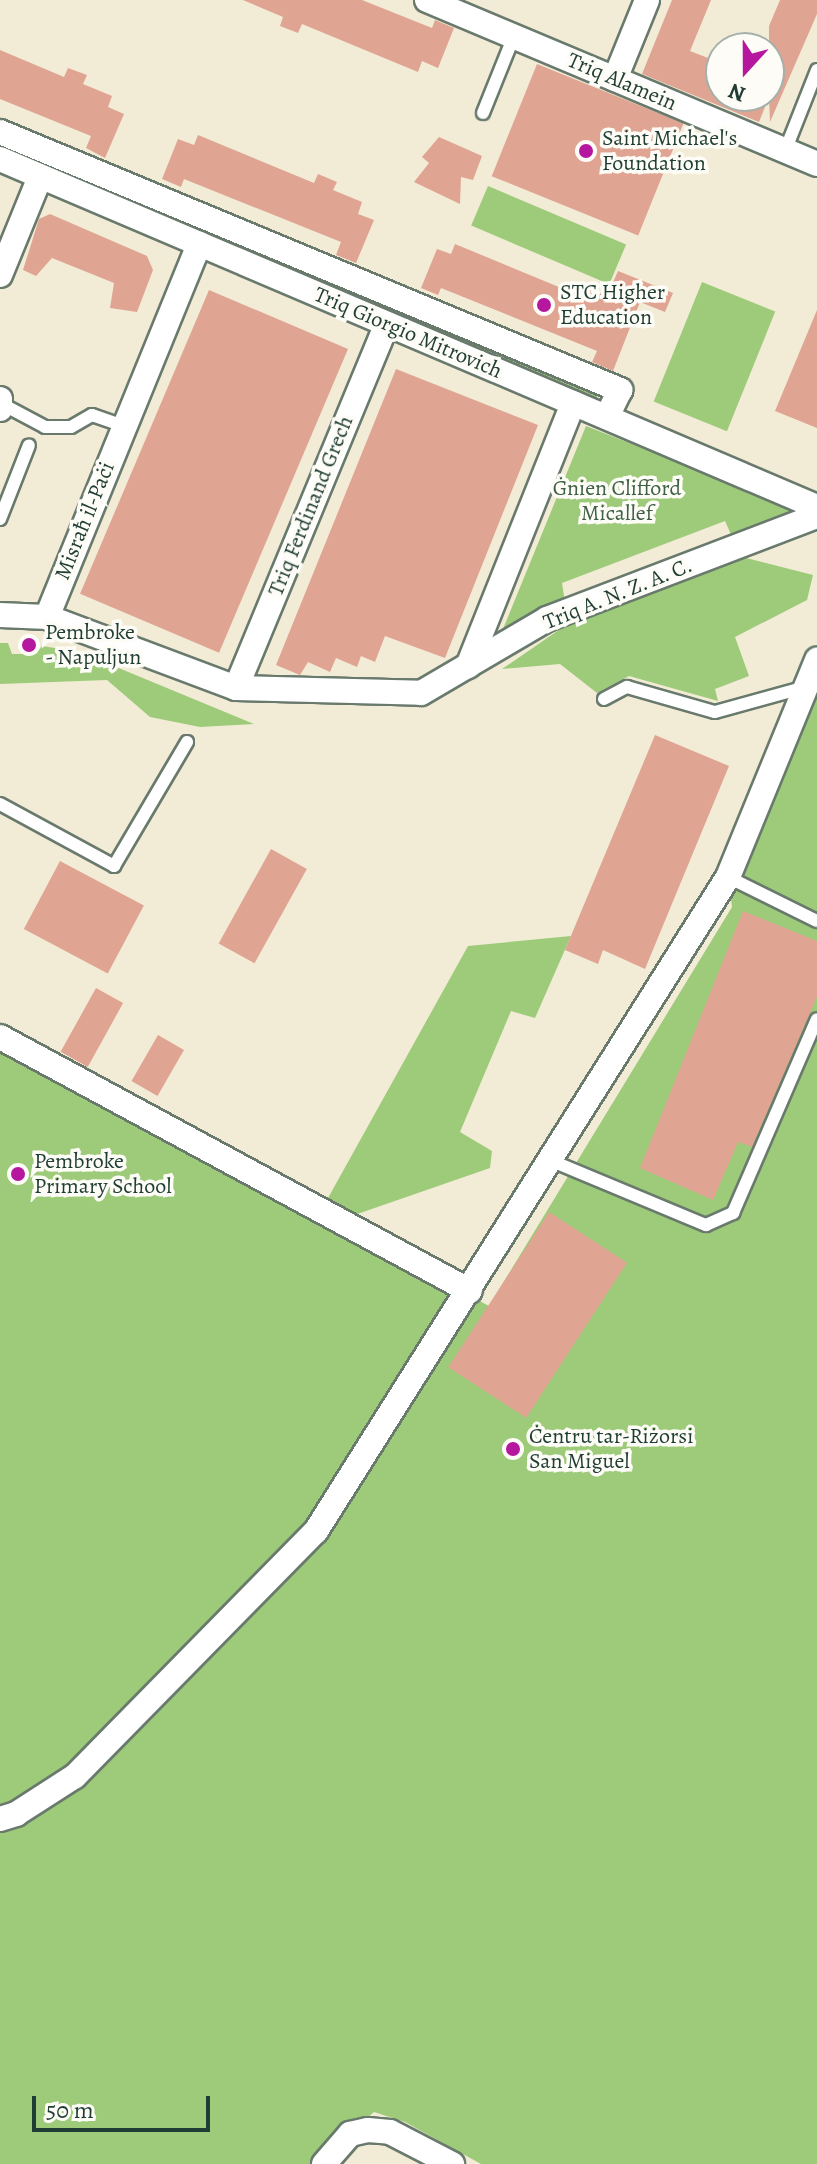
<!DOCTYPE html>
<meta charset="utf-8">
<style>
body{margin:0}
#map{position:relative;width:817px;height:2164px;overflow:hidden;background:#f2ecd7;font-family:Alegreya,serif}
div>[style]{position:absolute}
.green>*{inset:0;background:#9dcb79;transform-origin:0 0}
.building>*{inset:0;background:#dfa492;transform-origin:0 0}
.roads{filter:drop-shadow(2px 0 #697a6d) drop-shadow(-2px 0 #697a6d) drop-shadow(0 2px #697a6d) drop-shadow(0 -2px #697a6d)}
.lane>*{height:12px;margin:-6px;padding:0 6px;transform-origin:6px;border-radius:6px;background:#fff}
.street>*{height:24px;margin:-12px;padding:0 12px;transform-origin:12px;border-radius:12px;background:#fff}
.dots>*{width:22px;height:22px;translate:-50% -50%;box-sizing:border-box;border:4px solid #fdfcf7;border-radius:50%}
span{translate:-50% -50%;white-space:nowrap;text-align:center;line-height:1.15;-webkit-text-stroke:7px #fdfcf7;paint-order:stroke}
.street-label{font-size:22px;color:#1f3d34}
.poi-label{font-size:22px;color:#1f3d34}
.left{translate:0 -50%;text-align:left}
.park-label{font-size:22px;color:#3e6045}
.north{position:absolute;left:705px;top:32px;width:80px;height:80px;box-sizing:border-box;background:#fdfcf7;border:2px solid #a4b0a9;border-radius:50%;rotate:201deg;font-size:22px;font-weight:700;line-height:32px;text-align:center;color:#1f3d34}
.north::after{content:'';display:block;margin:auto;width:28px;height:36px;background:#b5179e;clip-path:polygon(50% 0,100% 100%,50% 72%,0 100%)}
.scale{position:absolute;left:32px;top:2096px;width:178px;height:36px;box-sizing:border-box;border:4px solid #1f3d34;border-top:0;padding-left:10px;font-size:24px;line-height:28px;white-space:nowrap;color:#1f3d34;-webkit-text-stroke:6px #fdfcf7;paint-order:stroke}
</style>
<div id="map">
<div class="green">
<div style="left:488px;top:186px;width:150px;height:43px;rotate:23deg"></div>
<div style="clip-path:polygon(136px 202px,602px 385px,595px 402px,141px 215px)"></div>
<div style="left:702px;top:282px;width:79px;height:129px;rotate:22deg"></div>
<div style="clip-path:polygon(586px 426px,798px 509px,733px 539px,725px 521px,562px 583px,565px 602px,503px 629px)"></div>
<div style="clip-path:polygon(738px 556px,813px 575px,807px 600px,735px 637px,749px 676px,715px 689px,718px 701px,629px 676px,597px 693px,560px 664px,502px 669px,566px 625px)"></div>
<div style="clip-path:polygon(0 643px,8px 643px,12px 654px,36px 654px,42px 646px,80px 652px,254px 724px,200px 727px,150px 717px,107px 680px,0 684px)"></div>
<div style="clip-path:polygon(817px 688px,817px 2164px,481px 2164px,405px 2122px,374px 2112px,315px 2164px,0 2164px,0 1045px,489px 1306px,732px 907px,728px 877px)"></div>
<div style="clip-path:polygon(571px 936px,535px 1018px,511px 1011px,460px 1132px,492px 1151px,490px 1168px,340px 1220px,323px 1207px,468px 946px)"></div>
</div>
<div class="building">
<div style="clip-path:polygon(243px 0,362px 0,432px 28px,435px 20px,454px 28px,438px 68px,422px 61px,418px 72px,302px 24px,298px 33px,280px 26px,283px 17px)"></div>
<div style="clip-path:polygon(672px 0,711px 0,690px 51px,721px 63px,721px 96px,769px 96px,769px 26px,780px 0,817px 0,817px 14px,770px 122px,769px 97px,759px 122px,642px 74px)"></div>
<div style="clip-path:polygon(0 50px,64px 77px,68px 68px,87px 75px,83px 84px,112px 96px,108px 107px,124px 114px,105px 158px,86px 148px,91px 136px,0 99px)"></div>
<div style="left:537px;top:64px;width:158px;height:121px;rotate:22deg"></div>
<div style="clip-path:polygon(198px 135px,314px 183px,318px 174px,337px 182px,333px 190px,362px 202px,358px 214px,374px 220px,356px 263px,336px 255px,341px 242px,184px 179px,181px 187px,162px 179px,178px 139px,194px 145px)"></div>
<div style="clip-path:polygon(439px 137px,482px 156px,473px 180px,461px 177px,460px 204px,414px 182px,429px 163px,422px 157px)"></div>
<div style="clip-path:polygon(50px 214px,147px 256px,153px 270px,137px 312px,110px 308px,114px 283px,52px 258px,36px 276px,23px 270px,39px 219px)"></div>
<div style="clip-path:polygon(455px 244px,571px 292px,574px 283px,607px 296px,618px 271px,673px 293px,665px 312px,640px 302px,613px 371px,592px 362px,597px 351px,441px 288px,438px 295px,421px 288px,437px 249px,451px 254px)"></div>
<div style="left:209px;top:290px;width:151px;height:330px;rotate:23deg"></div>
<div style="clip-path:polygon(817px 310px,817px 428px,775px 411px)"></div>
<div style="clip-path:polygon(396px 369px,538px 425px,445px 658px,385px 636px,375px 662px,361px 656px,357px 667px,336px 658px,330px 672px,308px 662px,300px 675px,276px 665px)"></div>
<div style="clip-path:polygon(655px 735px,729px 766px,645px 969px,603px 950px,598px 964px,565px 950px)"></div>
<div style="left:271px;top:849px;width:41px;height:108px;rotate:29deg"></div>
<div style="left:60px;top:861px;width:95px;height:77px;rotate:28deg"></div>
<div style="clip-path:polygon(743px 911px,817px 941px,817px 997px,752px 1147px,738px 1142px,713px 1200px,640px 1168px)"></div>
<div style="left:96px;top:988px;width:31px;height:73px;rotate:29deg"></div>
<div style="left:158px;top:1035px;width:30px;height:53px;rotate:30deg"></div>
<div style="left:549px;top:1212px;width:93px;height:185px;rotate:33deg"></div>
</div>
<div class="roads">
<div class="lane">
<div style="left:483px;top:113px;width:83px;rotate:-68.1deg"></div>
<div style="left:785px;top:151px;width:87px;rotate:-68.4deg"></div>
<div style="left:2px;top:404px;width:49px;rotate:28.1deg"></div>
<div style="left:45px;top:427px;width:26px"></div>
<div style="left:71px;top:427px;width:24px;rotate:-30deg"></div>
<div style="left:92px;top:415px;width:34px;rotate:19deg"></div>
<div style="left:0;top:519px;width:79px;rotate:-68.6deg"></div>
<div style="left:604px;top:699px;width:26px;rotate:-28deg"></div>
<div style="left:627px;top:687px;width:91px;rotate:15.9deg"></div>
<div style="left:715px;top:712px;width:94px;rotate:-15.4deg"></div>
<div style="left:0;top:804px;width:130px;rotate:28.5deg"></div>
<div style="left:114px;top:866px;width:144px;rotate:-59.5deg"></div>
<div style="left:728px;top:877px;width:99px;rotate:26.3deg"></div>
<div style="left:552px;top:1161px;width:167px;rotate:22.6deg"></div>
<div style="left:706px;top:1225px;width:30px;rotate:-24deg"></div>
<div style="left:733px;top:1213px;width:211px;rotate:-66.6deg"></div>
</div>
<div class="street">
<div style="left:427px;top:0;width:423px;rotate:22.8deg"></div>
<div style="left:615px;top:79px;width:85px;rotate:-67.9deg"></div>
<div style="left:0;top:132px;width:672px;rotate:22.59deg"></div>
<div style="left:620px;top:390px;width:30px;rotate:116deg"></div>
<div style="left:0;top:159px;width:888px;rotate:23.07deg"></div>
<div style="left:0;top:275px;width:106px;rotate:-67.8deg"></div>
<div style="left:0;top:399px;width:10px;rotate:90deg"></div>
<div style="left:0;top:615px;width:47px;rotate:2.4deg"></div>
<div style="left:47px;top:617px;width:202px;rotate:20.6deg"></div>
<div style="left:236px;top:688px;width:185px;rotate:1.5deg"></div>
<div style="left:421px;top:693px;width:146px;rotate:-30.4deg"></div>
<div style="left:547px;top:619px;width:289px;rotate:-20.9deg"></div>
<div style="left:47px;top:617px;width:403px;rotate:-67.8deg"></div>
<div style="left:468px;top:666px;width:283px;rotate:-68.2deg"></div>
<div style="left:236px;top:688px;width:394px;rotate:-67.5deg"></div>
<div style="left:0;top:1037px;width:534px;rotate:28.39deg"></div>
<div style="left:0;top:1819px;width:17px;rotate:-17deg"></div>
<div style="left:16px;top:1814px;width:70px;rotate:-32.8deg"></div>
<div style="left:75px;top:1776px;width:344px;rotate:-45.5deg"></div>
<div style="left:316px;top:1531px;width:773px;rotate:-57.79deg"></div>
<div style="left:728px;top:877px;width:235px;rotate:-67.7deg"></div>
<div style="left:324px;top:2164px;width:40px;rotate:-49deg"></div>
<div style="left:350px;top:2134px;width:18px;rotate:-13deg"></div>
<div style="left:368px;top:2130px;width:22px;rotate:5deg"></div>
<div style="left:390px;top:2132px;width:70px;rotate:27.3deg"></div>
</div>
</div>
<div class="dots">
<div style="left:586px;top:151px;background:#b5179e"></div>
<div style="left:544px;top:305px;background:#b5179e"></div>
<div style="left:29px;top:645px;background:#b5179e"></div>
<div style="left:18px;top:1174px;background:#b5179e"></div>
<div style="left:513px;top:1449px;background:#b5179e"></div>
</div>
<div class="street-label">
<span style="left:622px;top:82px;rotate:23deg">Triq Alamein</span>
<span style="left:408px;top:333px;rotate:23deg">Triq Giorgio Mitrovich</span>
<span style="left:311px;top:506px;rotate:-68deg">Triq Ferdinand Grech</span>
<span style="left:85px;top:521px;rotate:-68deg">Misraħ il-Paċi</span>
<span style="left:618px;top:594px;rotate:-22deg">Triq A. N. Z. A. C.</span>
</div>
<div class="poi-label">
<span class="left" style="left:602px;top:151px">Saint Michael's<br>Foundation</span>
<span class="left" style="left:560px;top:305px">STC Higher<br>Education</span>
<span class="left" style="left:45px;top:645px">Pembroke<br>- Napuljun</span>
<span class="left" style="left:34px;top:1174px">Pembroke<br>Primary School</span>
<span class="left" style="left:529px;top:1449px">Ċentru tar-Riżorsi<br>San Miguel</span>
</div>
<div class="park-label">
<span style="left:617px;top:501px">Ġnien Clifford<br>Micallef</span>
</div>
<div class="north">N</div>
<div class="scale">50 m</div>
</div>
